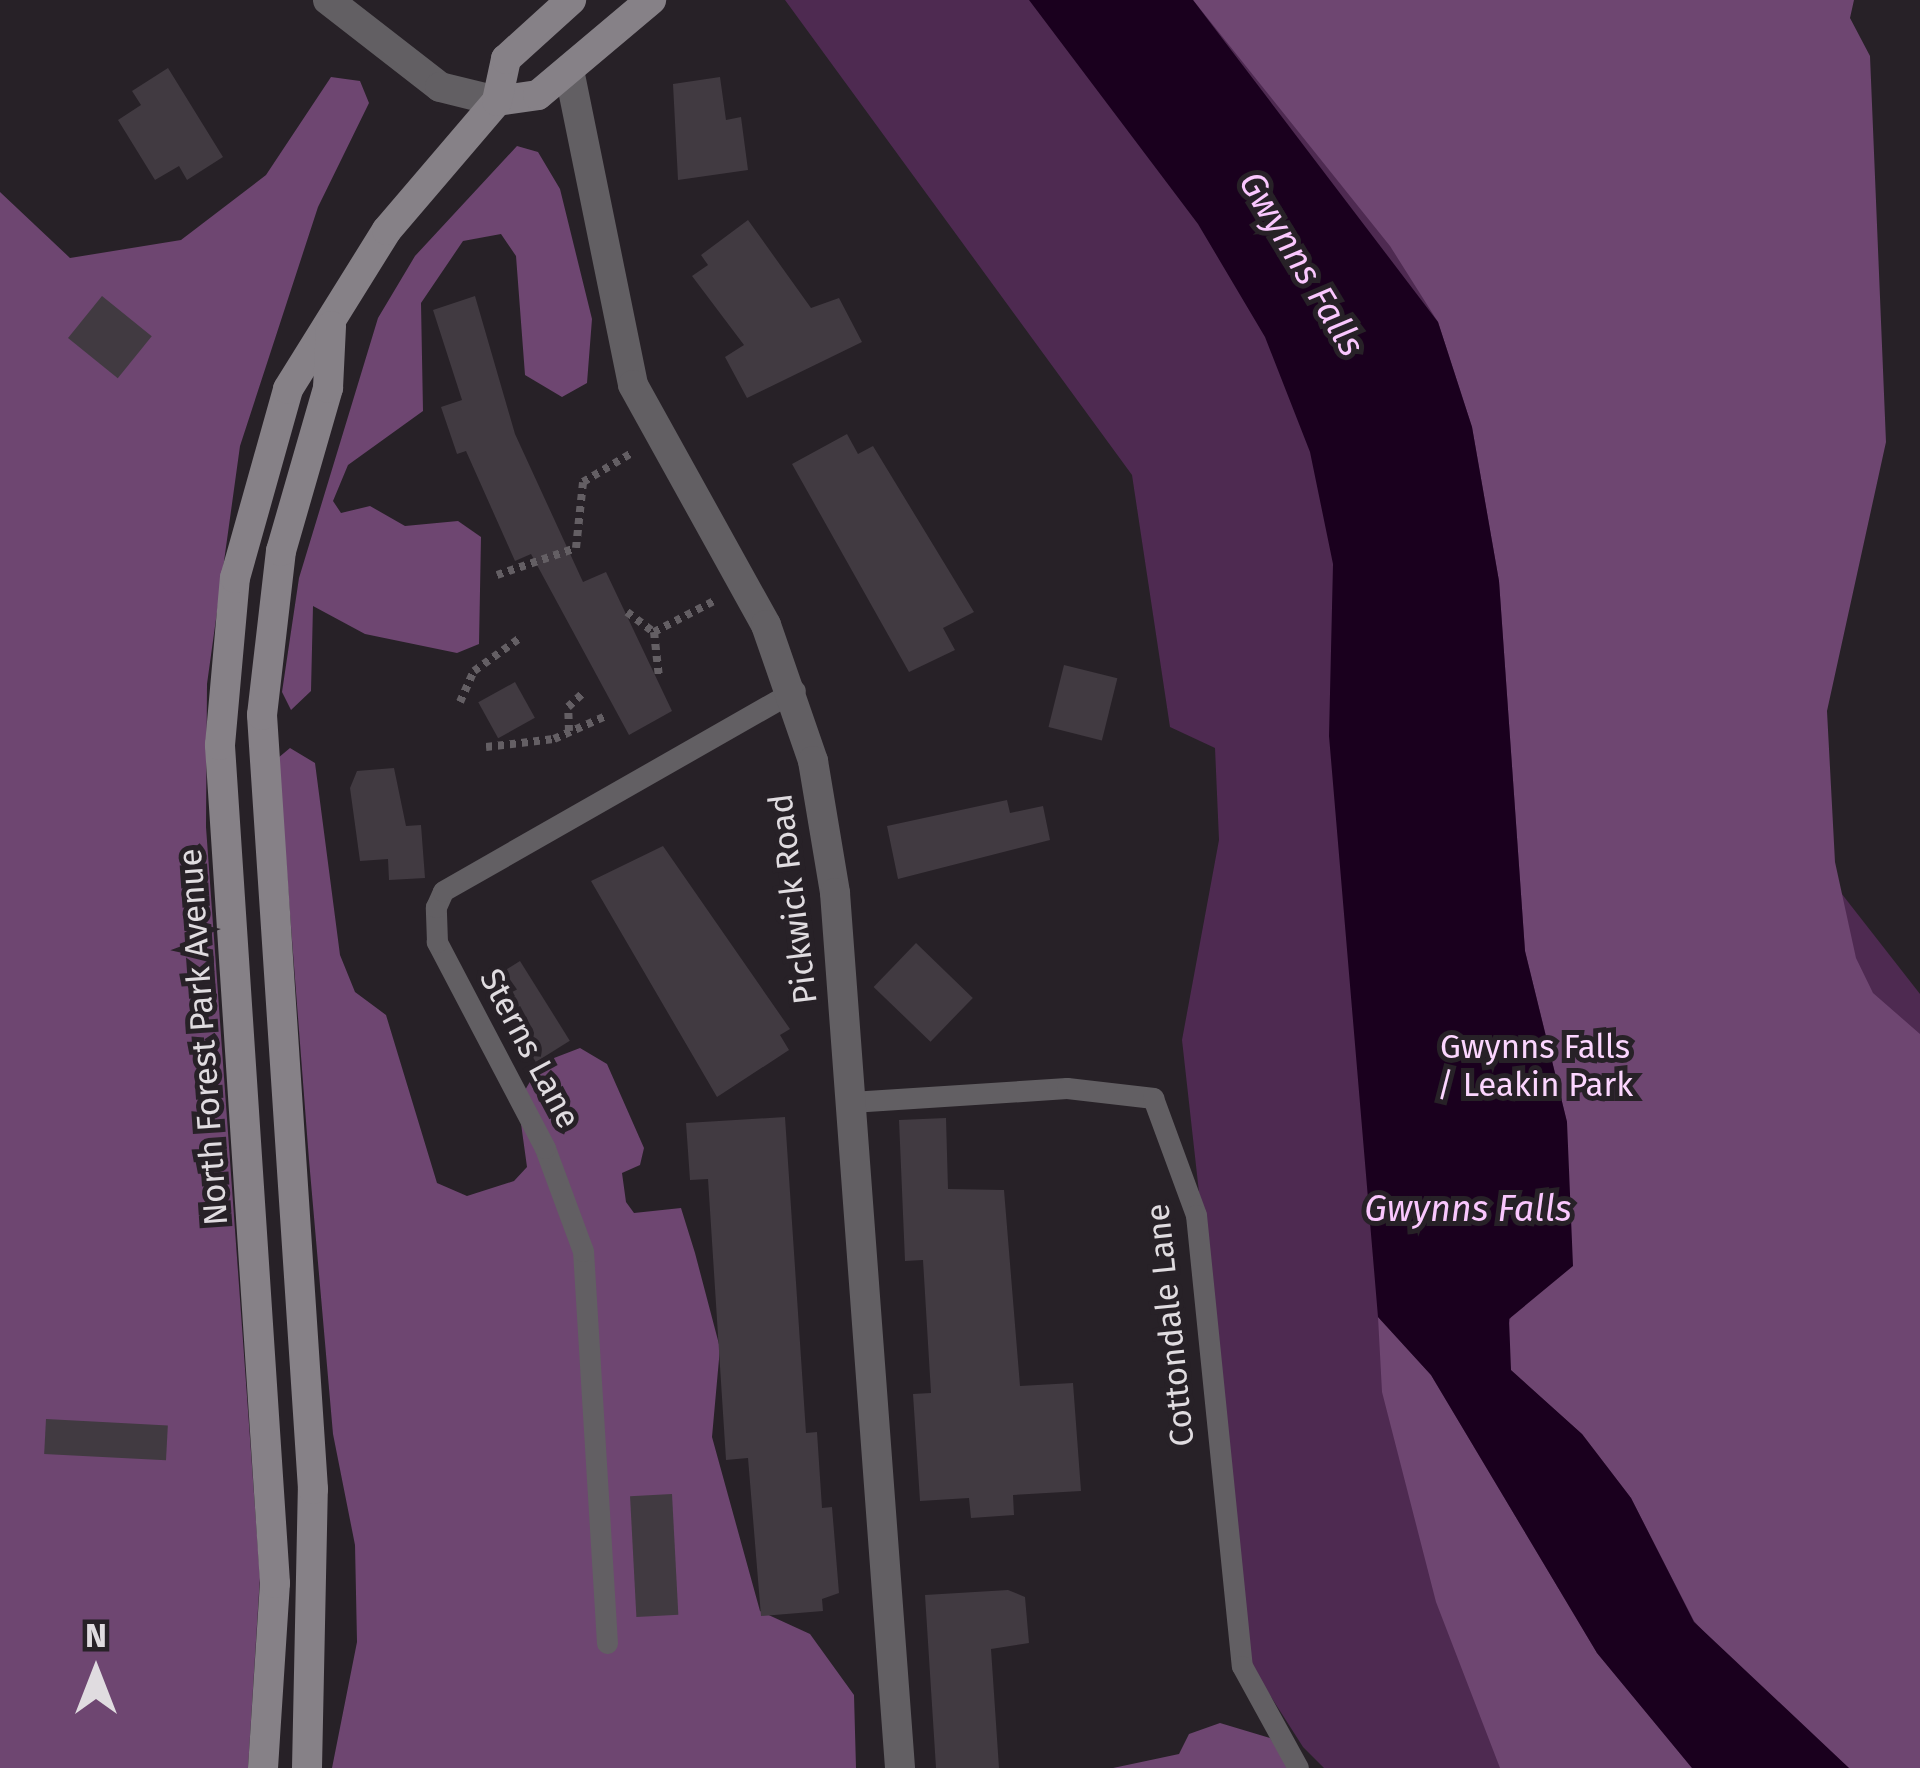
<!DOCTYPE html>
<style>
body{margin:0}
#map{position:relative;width:1920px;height:1768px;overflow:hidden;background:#272127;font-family:"Fira Sans",sans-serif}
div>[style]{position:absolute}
.green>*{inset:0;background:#4e2a51}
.forest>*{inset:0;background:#6e4671}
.water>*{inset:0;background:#1a001e}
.building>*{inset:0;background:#413a41;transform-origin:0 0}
.path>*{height:8px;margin-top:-4px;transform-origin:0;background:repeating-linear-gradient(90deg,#645f64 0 6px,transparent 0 12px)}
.service>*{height:21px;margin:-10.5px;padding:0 10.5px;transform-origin:10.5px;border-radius:10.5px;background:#625f63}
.minor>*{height:30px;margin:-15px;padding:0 15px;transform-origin:15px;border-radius:15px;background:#625f63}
.secondary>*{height:30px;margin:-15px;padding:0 15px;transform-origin:15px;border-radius:15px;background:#868187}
span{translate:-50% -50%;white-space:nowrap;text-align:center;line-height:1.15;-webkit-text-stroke:10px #272127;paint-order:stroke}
.street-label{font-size:33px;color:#e0dce0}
.park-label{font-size:33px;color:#fcd6ff}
.water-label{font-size:36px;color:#fac7fe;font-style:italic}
.north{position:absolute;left:36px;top:1612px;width:120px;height:120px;-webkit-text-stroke:9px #272127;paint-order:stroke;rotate:0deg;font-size:33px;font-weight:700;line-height:48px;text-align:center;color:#e0dce0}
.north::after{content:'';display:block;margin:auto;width:42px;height:54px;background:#e0dce0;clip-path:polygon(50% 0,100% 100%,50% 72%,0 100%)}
</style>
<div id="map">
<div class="green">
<div style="clip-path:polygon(785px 0,1472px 0,1820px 866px,1920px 994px,1920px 1768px,1324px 1768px,1303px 1747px,1252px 1667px,1182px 1040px,1219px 840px,1215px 748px,1170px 727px,1132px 475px)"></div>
</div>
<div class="forest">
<div style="clip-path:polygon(1193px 0,1854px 0,1850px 18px,1870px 56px,1886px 442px,1827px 711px,1835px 862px,1856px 958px,1873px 993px,1920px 1034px,1920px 1768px,1849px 1768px,1746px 1678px,1694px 1621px,1631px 1498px,1582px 1434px,1511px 1371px,1505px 1337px,1567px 1122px,1525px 951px,1499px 581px,1472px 427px,1438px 322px,1390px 246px)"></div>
<div style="clip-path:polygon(331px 77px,360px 81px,369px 103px,318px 207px,240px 446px,207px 684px,206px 827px,260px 1577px,248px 1768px,0 1768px,0 192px,70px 258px,181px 240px,266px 175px)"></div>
<div style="clip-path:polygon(517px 146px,538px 152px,560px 189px,592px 319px,587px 383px,562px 397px,525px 375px,516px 256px,501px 234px,463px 241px,421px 303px,423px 411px,348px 465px,333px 501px,341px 513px,370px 506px,405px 526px,458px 521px,481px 537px,479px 644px,457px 653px,365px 634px,313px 606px,311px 691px,291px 710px,282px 692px,299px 578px,378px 318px,415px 256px)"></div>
<div style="clip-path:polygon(290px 748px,315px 763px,340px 955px,355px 992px,386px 1015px,437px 1183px,467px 1196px,514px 1181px,527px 1167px,518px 1102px,541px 1063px,580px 1048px,607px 1064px,644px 1148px,640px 1165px,622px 1173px,626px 1202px,634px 1213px,681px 1208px,695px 1253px,720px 1348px,712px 1437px,760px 1611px,810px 1634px,854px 1695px,856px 1768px,332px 1768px,357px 1642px,355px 1545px,333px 1434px,309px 1160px,278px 758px)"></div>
<div style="clip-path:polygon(1378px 1317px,1431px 1375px,1597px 1653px,1692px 1768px,1500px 1768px,1436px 1602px,1382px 1392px)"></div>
<div style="clip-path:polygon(1220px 1723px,1270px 1738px,1292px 1768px,1113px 1768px,1179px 1754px,1189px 1734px)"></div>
</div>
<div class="water">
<div style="clip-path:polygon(1029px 0,1193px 0,1438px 322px,1472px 427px,1499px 581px,1525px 951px,1567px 1122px,1573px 1266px,1509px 1319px,1511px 1370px,1582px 1434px,1631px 1498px,1694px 1622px,1849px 1768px,1692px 1768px,1597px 1653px,1431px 1375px,1378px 1317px,1329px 736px,1333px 564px,1310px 452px,1265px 337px,1198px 224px)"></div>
</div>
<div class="building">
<div style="clip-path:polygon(168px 68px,223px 157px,187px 180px,179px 166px,155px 180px,118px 120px,141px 105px,132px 91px)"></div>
<div style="clip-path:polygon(720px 77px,726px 120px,741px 117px,748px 170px,678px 180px,673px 84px)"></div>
<div style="clip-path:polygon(748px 220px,811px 308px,839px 298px,862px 342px,747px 398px,725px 357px,744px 345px,692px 276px,708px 265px,701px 255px)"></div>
<div style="left:102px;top:296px;width:64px;height:54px;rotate:39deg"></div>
<div style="clip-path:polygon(475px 296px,515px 434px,583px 582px,606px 572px,672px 711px,629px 735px,531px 554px,515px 561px,466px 451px,457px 454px,441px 407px,462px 400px,433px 310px)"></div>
<div style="clip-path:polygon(847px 434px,858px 454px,873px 446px,974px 612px,943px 628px,955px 650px,909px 672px,792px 464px)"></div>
<div style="left:1064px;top:665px;width:55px;height:64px;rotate:14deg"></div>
<div style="left:515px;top:682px;width:41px;height:42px;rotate:61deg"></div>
<div style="clip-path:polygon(394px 768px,406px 826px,421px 825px,425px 878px,389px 880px,388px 859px,360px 861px,350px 788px,357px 771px)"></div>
<div style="clip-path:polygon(1007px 800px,1010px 813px,1043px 806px,1050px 840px,898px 879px,887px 826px)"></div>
<div style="clip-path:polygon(663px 846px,790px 1029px,780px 1035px,789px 1050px,717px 1097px,591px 881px)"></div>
<div style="left:916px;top:943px;width:79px;height:61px;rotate:44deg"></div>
<div style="left:520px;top:961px;width:94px;height:40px;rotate:58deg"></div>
<div style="clip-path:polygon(785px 1117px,806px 1433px,817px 1432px,822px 1508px,832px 1507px,839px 1593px,822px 1599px,823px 1611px,761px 1616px,748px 1458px,726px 1460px,708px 1179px,690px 1180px,686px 1123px)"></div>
<div style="clip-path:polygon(946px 1118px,948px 1189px,1004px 1190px,1020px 1386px,1073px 1383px,1081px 1491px,1013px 1495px,1014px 1515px,971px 1518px,969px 1498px,920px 1501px,913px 1394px,931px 1393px,923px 1260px,905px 1261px,899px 1120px)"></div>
<div style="left:46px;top:1419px;width:122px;height:35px;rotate:3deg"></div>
<div style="left:672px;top:1494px;width:121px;height:42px;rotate:87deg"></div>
<div style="clip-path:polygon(1008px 1590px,1025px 1597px,1029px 1643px,991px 1649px,999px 1768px,936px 1768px,925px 1595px)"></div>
</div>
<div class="path">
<div style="left:497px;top:575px;width:83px;rotate:-18.9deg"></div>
<div style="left:576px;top:548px;width:66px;rotate:-83.9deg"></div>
<div style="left:583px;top:482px;width:55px;rotate:-30.8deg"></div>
<div style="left:627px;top:612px;width:34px;rotate:37deg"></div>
<div style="left:654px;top:632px;width:45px;rotate:83.7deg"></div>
<div style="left:654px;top:632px;width:68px;rotate:-27.3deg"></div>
<div style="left:460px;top:702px;width:34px;rotate:-66deg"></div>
<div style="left:474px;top:671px;width:57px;rotate:-35.7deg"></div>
<div style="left:569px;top:731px;width:24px;rotate:-92deg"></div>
<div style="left:568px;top:707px;width:23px;rotate:-43deg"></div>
<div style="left:486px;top:747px;width:68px;rotate:-6.7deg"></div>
<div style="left:554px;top:739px;width:57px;rotate:-23.9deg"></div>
</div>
<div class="service">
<div style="left:851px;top:1102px;width:216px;rotate:-3.7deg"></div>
<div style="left:1067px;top:1088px;width:87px;rotate:6.6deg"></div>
<div style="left:1153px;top:1098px;width:125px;rotate:69.8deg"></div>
<div style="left:1196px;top:1215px;width:453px;rotate:84.2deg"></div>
<div style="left:1242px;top:1666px;width:116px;rotate:61.2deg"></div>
<div style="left:607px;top:1643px;width:393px;rotate:-93.5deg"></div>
<div style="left:583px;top:1251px;width:110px;rotate:-110.3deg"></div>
<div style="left:545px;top:1148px;width:233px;rotate:-117.7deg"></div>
<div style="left:437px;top:942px;width:35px;rotate:-92deg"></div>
<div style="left:436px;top:907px;width:17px;rotate:-66deg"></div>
<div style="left:443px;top:891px;width:405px;rotate:-29.7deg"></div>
</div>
<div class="minor">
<div style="left:328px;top:0;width:142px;rotate:37.8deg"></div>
<div style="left:440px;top:87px;width:59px;rotate:13.8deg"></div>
<div style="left:569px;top:70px;width:321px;rotate:78.5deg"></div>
<div style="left:633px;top:385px;width:274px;rotate:61deg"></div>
<div style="left:766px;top:625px;width:144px;rotate:70.9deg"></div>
<div style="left:813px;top:761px;width:134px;rotate:80.5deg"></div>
<div style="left:835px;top:893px;width:877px;rotate:85.75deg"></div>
</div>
<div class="secondary">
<div style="left:497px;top:101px;width:41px;rotate:-8.3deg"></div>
<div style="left:538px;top:95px;width:148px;rotate:-40.1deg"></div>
<div style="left:263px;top:1768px;width:185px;rotate:-86.3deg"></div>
<div style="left:275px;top:1583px;width:840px;rotate:-93.76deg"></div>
<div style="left:220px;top:745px;width:168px;rotate:-84.9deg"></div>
<div style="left:235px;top:578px;width:196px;rotate:-74.3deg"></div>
<div style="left:288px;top:389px;width:187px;rotate:-58.1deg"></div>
<div style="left:387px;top:230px;width:170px;rotate:-49.5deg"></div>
<div style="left:497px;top:101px;width:43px;rotate:-77.9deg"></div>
<div style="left:506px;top:59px;width:88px;rotate:-42.2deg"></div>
<div style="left:307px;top:1768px;width:279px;rotate:-88.8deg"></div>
<div style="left:313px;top:1489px;width:776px;rotate:-93.77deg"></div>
<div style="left:262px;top:715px;width:165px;rotate:-83.4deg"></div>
<div style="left:281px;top:551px;width:170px;rotate:-73.9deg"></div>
<div style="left:328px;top:388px;width:62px;rotate:-87.2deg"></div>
</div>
<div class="street-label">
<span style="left:794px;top:899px;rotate:-97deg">Pickwick Road</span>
<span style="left:204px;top:1037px;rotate:-94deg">North Forest Park Avenue</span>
<span style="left:529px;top:1049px;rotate:62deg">Sterns Lane</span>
<span style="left:1171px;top:1325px;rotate:-96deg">Cottondale Lane</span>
</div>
<div class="park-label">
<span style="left:1535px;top:1067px">Gwynns Falls<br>/ Leakin Park</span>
</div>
<div class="water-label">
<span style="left:1301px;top:264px;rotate:59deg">Gwynns Falls</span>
<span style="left:1468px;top:1210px">Gwynns Falls</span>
</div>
<div class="north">N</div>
</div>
